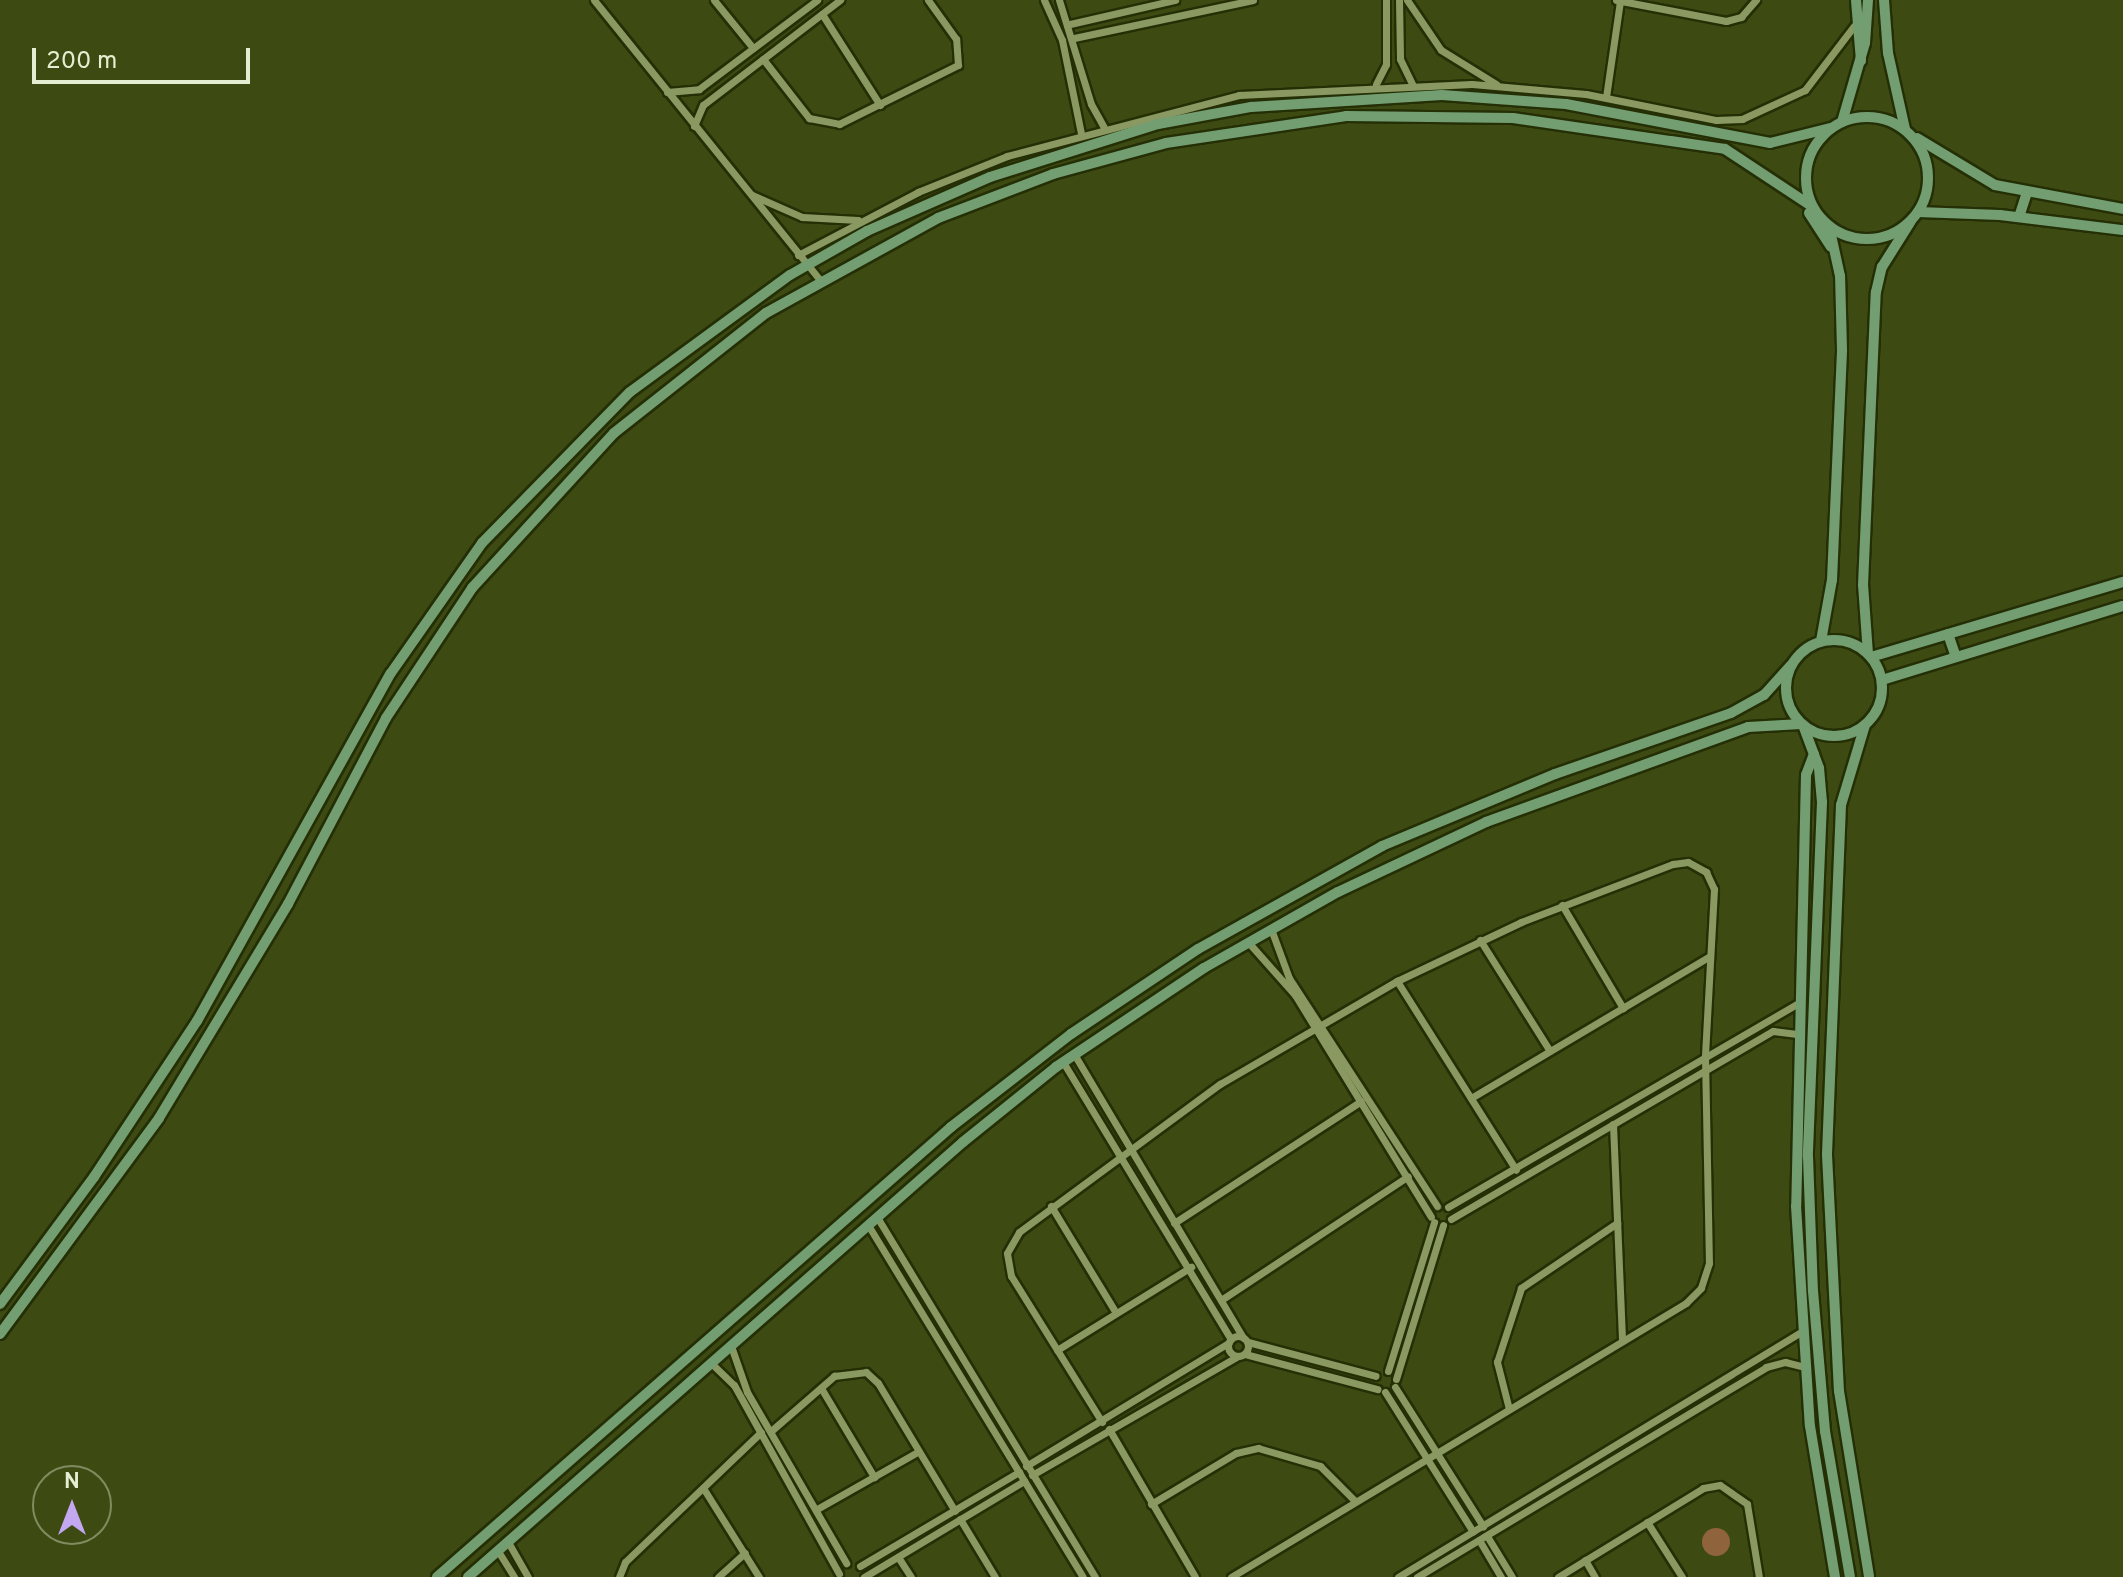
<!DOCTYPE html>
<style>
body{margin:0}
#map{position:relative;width:2123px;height:1577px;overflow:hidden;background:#3d4b13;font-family:Overpass,sans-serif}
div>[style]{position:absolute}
.green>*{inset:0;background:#8f633c}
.round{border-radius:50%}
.roads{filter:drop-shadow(2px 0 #252f05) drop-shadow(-2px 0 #252f05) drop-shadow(0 2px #252f05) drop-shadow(0 -2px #252f05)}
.street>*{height:7px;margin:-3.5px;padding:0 3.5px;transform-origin:3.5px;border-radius:3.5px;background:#899961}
.street>.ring{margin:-3.5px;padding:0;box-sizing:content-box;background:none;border:7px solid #899961;border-radius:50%}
.secondary>*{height:10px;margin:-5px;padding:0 5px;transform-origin:5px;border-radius:5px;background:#729e72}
.secondary>.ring{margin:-5px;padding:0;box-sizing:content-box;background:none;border:10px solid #729e72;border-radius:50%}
span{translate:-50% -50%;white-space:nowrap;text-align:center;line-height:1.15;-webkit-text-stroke:6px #3d4b13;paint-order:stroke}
.north{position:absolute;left:32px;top:1465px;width:80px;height:80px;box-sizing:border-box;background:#3d4b13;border:2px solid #808c5f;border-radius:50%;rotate:0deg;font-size:22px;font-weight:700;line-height:32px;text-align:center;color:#e5eed1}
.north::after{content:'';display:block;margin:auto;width:28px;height:36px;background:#c4a7f1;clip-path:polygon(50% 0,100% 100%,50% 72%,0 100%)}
.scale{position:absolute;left:32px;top:48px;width:218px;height:36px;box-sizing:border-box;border:4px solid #e5eed1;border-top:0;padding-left:10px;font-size:24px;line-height:28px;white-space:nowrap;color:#e5eed1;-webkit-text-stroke:6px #3d4b13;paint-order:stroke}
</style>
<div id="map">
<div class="green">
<div class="round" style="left:1702px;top:1528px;width:28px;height:28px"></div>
</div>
<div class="roads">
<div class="street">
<div style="left:594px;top:0;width:360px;rotate:51.1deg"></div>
<div style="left:714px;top:0;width:62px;rotate:50.9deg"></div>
<div style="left:1044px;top:0;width:44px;rotate:65.8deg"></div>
<div style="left:1062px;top:40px;width:95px;rotate:78.5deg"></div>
<div style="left:1059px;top:0;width:109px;rotate:72.9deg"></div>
<div style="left:1091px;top:104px;width:26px;rotate:61deg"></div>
<div style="left:1399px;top:0;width:59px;rotate:89deg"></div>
<div style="left:1400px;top:59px;width:28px;rotate:64deg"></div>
<div style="left:1407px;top:0;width:60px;rotate:55.8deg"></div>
<div style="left:1441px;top:50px;width:65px;rotate:31.7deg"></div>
<div style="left:1616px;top:0;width:112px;rotate:10.8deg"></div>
<div style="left:1726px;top:21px;width:16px;rotate:-15deg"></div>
<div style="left:1741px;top:17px;width:23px;rotate:-49deg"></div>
<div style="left:822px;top:14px;width:108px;rotate:57.5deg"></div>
<div style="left:1070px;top:24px;width:108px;rotate:-12.9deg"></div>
<div style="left:1074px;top:38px;width:183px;rotate:-12deg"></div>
<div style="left:763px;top:59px;width:75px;rotate:52.1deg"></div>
<div style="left:809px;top:118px;width:31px;rotate:11deg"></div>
<div style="left:839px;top:124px;width:133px;rotate:-26.4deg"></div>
<div style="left:958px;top:65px;width:26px;rotate:-94deg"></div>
<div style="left:956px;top:39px;width:48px;rotate:-125.7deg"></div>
<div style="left:1376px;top:84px;width:22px;rotate:-63deg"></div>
<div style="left:1386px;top:64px;width:64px;rotate:-90deg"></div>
<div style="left:667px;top:92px;width:32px;rotate:-5deg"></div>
<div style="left:699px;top:89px;width:148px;rotate:-37deg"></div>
<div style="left:1606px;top:97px;width:97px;rotate:-81.7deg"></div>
<div style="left:694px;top:126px;width:23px;rotate:-67deg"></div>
<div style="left:703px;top:105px;width:173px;rotate:-37.5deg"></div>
<div style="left:752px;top:195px;width:55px;rotate:23.7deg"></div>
<div style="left:802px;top:217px;width:56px;rotate:3.1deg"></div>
<div style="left:798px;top:255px;width:136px;rotate:-27.7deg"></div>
<div style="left:918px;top:192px;width:96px;rotate:-22deg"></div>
<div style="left:1007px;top:156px;width:240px;rotate:-14.7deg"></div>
<div style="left:1239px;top:95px;width:233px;rotate:-2.7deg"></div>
<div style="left:1472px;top:84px;width:114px;rotate:5deg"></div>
<div style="left:1586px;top:94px;width:133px;rotate:11.3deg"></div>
<div style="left:1716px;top:120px;width:26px;rotate:-2deg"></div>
<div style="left:1742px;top:119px;width:69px;rotate:-24.7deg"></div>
<div style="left:1805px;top:90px;width:81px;rotate:-52.6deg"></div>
<div style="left:1562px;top:905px;width:120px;rotate:59.4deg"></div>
<div style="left:1271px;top:929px;width:52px;rotate:69.8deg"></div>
<div style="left:1289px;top:978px;width:272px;rotate:57deg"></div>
<div style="left:1480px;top:940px;width:131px;rotate:57.8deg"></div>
<div style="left:1248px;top:942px;width:71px;rotate:48.4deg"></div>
<div style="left:1295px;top:995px;width:260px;rotate:58.5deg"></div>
<div style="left:1397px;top:981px;width:223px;rotate:57.8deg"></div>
<div style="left:1074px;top:1054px;width:330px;rotate:59.2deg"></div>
<div style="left:1063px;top:1062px;width:324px;rotate:58.8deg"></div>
<div style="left:1471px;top:1098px;width:276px;rotate:-30.7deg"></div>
<div style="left:1613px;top:1124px;width:217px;rotate:87.6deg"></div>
<div style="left:1051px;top:1206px;width:125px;rotate:58.7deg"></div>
<div style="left:1448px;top:1207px;width:406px;rotate:-30.2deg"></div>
<div style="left:877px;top:1217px;width:421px;rotate:58.8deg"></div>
<div style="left:1451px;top:1219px;width:373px;rotate:-30.3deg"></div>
<div style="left:1773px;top:1031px;width:24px;rotate:7deg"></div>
<div style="left:1174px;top:1223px;width:223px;rotate:-33.1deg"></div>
<div style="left:868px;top:1225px;width:412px;rotate:58.6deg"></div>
<div style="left:1221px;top:1300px;width:224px;rotate:-33.5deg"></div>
<div class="ring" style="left:1228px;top:1336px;width:13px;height:13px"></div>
<div style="left:1248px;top:1342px;width:132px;rotate:14.9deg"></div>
<div style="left:731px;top:1346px;width:49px;rotate:70.8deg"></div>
<div style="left:747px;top:1392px;width:198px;rotate:59.9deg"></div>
<div style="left:1057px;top:1350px;width:158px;rotate:-31.8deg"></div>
<div style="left:1245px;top:1354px;width:137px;rotate:14.9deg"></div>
<div style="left:711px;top:1363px;width:32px;rotate:44deg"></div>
<div style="left:734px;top:1385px;width:216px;rotate:60.9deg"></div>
<div style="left:1388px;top:1371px;width:156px;rotate:-72.8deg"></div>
<div style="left:1396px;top:1379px;width:161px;rotate:-73deg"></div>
<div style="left:1395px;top:1387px;width:165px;rotate:57.7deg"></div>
<div style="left:821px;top:1388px;width:104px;rotate:59.2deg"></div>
<div style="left:1385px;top:1392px;width:165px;rotate:57.8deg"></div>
<div style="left:1509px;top:1409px;width:49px;rotate:-104.3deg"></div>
<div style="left:1497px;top:1362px;width:78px;rotate:-72deg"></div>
<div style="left:1521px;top:1288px;width:116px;rotate:-34.1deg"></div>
<div style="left:1102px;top:1422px;width:172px;rotate:-121.9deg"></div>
<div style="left:1011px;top:1276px;width:23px;rotate:-100deg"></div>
<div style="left:1007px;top:1253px;width:24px;rotate:-60deg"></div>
<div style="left:1019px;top:1232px;width:250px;rotate:-36.4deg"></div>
<div style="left:1220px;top:1084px;width:205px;rotate:-30.2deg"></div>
<div style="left:1397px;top:981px;width:137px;rotate:-25.4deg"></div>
<div style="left:1521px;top:922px;width:163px;rotate:-20.9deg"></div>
<div style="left:1673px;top:864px;width:15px;rotate:-8deg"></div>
<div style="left:1688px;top:862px;width:21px;rotate:29deg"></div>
<div style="left:1706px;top:872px;width:19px;rotate:65deg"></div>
<div style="left:1714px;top:889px;width:168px;rotate:93.1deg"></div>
<div style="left:1705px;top:1057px;width:206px;rotate:88.9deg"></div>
<div style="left:1709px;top:1263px;width:26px;rotate:108deg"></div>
<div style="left:1701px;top:1288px;width:21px;rotate:135deg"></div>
<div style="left:1686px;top:1303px;width:531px;rotate:148.94deg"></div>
<div style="left:1109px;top:1429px;width:171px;rotate:59.8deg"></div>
<div style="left:771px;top:1431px;width:84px;rotate:-41.1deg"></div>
<div style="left:834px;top:1376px;width:32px;rotate:-7deg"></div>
<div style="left:866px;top:1372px;width:16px;rotate:43deg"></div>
<div style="left:878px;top:1383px;width:149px;rotate:59deg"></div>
<div style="left:1026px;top:1466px;width:237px;rotate:-31.3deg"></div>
<div style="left:1032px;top:1475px;width:238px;rotate:-30deg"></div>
<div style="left:705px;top:1491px;width:102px;rotate:57.9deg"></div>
<div style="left:1151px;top:1504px;width:99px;rotate:-31deg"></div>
<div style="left:1236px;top:1453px;width:23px;rotate:-13deg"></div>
<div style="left:1258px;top:1448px;width:65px;rotate:16.2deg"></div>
<div style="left:1320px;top:1466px;width:49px;rotate:45deg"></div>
<div style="left:817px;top:1509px;width:117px;rotate:-29.6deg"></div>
<div style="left:960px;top:1519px;width:68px;rotate:58.9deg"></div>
<div style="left:1647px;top:1522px;width:65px;rotate:57.5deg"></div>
<div style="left:1487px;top:1536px;width:48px;rotate:58.6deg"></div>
<div style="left:1479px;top:1540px;width:43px;rotate:59.3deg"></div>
<div style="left:508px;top:1542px;width:40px;rotate:60.3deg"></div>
<div style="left:498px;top:1551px;width:31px;rotate:58deg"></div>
<div style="left:898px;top:1557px;width:24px;rotate:57deg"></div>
<div style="left:1585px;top:1560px;width:20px;rotate:60deg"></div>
<div style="left:860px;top:1566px;width:185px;rotate:-30.6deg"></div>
<div style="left:619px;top:1577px;width:16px;rotate:-68deg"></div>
<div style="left:625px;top:1562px;width:188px;rotate:-43.7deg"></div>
<div style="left:718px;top:1577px;width:36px;rotate:-42deg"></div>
<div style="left:864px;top:1577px;width:187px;rotate:-31deg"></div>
<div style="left:1398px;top:1577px;width:473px;rotate:-31.3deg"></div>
<div style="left:1417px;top:1577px;width:407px;rotate:-31deg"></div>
<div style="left:1766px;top:1367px;width:20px;rotate:-15deg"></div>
<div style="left:1785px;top:1362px;width:21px;rotate:14deg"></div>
<div style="left:1558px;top:1577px;width:170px;rotate:-31.5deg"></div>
<div style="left:1703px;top:1488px;width:17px;rotate:-10deg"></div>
<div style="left:1720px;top:1485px;width:33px;rotate:35deg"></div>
<div style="left:1747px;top:1504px;width:74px;rotate:80.7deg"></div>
</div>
<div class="secondary">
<div style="left:1856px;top:0;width:61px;rotate:85.3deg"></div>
<div style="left:1884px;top:0;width:53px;rotate:85.7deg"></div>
<div style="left:1888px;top:53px;width:78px;rotate:77.4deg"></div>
<div class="ring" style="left:1806px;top:117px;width:112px;height:112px"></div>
<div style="left:1842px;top:122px;width:82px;rotate:-73.8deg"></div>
<div style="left:1865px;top:43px;width:43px;rotate:-86deg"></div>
<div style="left:1917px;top:138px;width:91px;rotate:31.1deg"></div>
<div style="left:1995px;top:185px;width:130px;rotate:10.6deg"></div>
<div style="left:1918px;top:212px;width:82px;rotate:2.1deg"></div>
<div style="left:2000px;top:215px;width:124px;rotate:7deg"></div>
<div style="left:1809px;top:213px;width:40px;rotate:57.1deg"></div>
<div style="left:2019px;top:217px;width:23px;rotate:-72deg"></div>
<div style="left:1948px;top:634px;width:24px;rotate:71deg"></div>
<div class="ring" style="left:1786px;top:640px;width:86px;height:86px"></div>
<div style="left:1821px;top:641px;width:62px;rotate:-79.8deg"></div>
<div style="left:1832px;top:580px;width:230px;rotate:-87.5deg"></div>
<div style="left:1842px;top:350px;width:74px;rotate:-91.5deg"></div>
<div style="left:1840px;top:276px;width:51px;rotate:-102.4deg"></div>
<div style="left:1868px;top:654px;width:69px;rotate:-94.1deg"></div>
<div style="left:1863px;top:585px;width:293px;rotate:-87.5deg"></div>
<div style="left:1876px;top:292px;width:26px;rotate:-77deg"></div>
<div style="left:1882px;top:267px;width:54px;rotate:-57.8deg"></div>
<div style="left:1871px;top:657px;width:263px;rotate:-16.6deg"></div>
<div style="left:1882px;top:680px;width:252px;rotate:-17.1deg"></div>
<div style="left:1803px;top:725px;width:46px;rotate:69.6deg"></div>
<div style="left:1819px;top:768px;width:34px;rotate:85deg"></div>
<div style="left:1822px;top:802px;width:355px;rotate:92.3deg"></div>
<div style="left:1808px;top:1157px;width:134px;rotate:87.9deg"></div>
<div style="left:1813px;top:1291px;width:141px;rotate:85.1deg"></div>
<div style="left:1825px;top:1431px;width:148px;rotate:80.3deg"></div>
<div style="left:1865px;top:725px;width:84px;rotate:106.7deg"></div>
<div style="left:1841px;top:805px;width:350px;rotate:92.3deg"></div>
<div style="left:1827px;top:1155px;width:236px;rotate:87.1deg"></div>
<div style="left:1839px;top:1391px;width:188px;rotate:80.8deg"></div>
<div style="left:1814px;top:754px;width:22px;rotate:111deg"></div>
<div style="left:1806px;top:775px;width:431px;rotate:91.3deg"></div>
<div style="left:1796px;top:1206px;width:220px;rotate:86.4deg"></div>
<div style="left:1810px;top:1426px;width:153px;rotate:80.6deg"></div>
<div style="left:0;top:1304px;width:158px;rotate:-53.5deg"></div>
<div style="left:94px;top:1177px;width:187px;rotate:-56.6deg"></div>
<div style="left:197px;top:1021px;width:398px;rotate:-60.9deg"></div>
<div style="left:391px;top:673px;width:159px;rotate:-55deg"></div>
<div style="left:482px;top:543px;width:211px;rotate:-45.6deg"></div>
<div style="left:630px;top:392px;width:198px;rotate:-36.2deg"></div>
<div style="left:790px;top:275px;width:89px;rotate:-29.7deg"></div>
<div style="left:867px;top:231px;width:134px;rotate:-23.7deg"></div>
<div style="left:990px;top:177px;width:176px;rotate:-17.5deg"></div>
<div style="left:1158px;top:124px;width:95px;rotate:-10.4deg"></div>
<div style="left:1251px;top:107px;width:191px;rotate:-3.6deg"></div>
<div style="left:1442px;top:95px;width:124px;rotate:4.2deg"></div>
<div style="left:1566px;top:104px;width:208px;rotate:10.8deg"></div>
<div style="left:1770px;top:143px;width:63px;rotate:-13.8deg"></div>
<div style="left:0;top:1334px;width:268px;rotate:-53.6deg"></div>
<div style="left:159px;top:1118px;width:250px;rotate:-58.9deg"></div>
<div style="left:288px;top:904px;width:210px;rotate:-62.2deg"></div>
<div style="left:386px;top:718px;width:156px;rotate:-56.5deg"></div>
<div style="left:472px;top:588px;width:210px;rotate:-47.5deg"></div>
<div style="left:614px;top:433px;width:194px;rotate:-38.3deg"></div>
<div style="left:766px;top:313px;width:196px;rotate:-28.9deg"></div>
<div style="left:938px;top:218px;width:123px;rotate:-20.9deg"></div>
<div style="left:1053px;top:174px;width:117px;rotate:-15.3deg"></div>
<div style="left:1166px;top:143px;width:182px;rotate:-8.5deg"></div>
<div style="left:1346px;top:116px;width:167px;rotate:0.7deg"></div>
<div style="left:1513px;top:118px;width:214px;rotate:8.3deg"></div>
<div style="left:1725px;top:149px;width:105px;rotate:33.4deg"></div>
<div style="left:437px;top:1577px;width:683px;rotate:-41.2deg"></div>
<div style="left:951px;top:1127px;width:152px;rotate:-37.8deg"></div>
<div style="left:1071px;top:1034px;width:153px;rotate:-33.8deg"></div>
<div style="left:1198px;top:949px;width:211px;rotate:-29.2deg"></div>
<div style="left:1382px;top:846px;width:187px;rotate:-22.6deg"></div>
<div style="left:1555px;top:774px;width:186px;rotate:-19.1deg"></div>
<div style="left:1731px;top:713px;width:38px;rotate:-29deg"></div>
<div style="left:1764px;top:695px;width:40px;rotate:-48deg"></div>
<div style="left:468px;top:1577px;width:659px;rotate:-41.31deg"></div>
<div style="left:963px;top:1142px;width:119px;rotate:-38.9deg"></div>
<div style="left:1056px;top:1067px;width:178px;rotate:-33.8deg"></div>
<div style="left:1204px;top:968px;width:154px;rotate:-29.6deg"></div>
<div style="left:1338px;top:892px;width:164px;rotate:-25.3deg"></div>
<div style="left:1486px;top:822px;width:279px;rotate:-19.9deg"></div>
<div style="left:1748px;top:727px;width:53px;rotate:-3.2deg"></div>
</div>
</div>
<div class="north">N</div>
<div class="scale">200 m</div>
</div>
